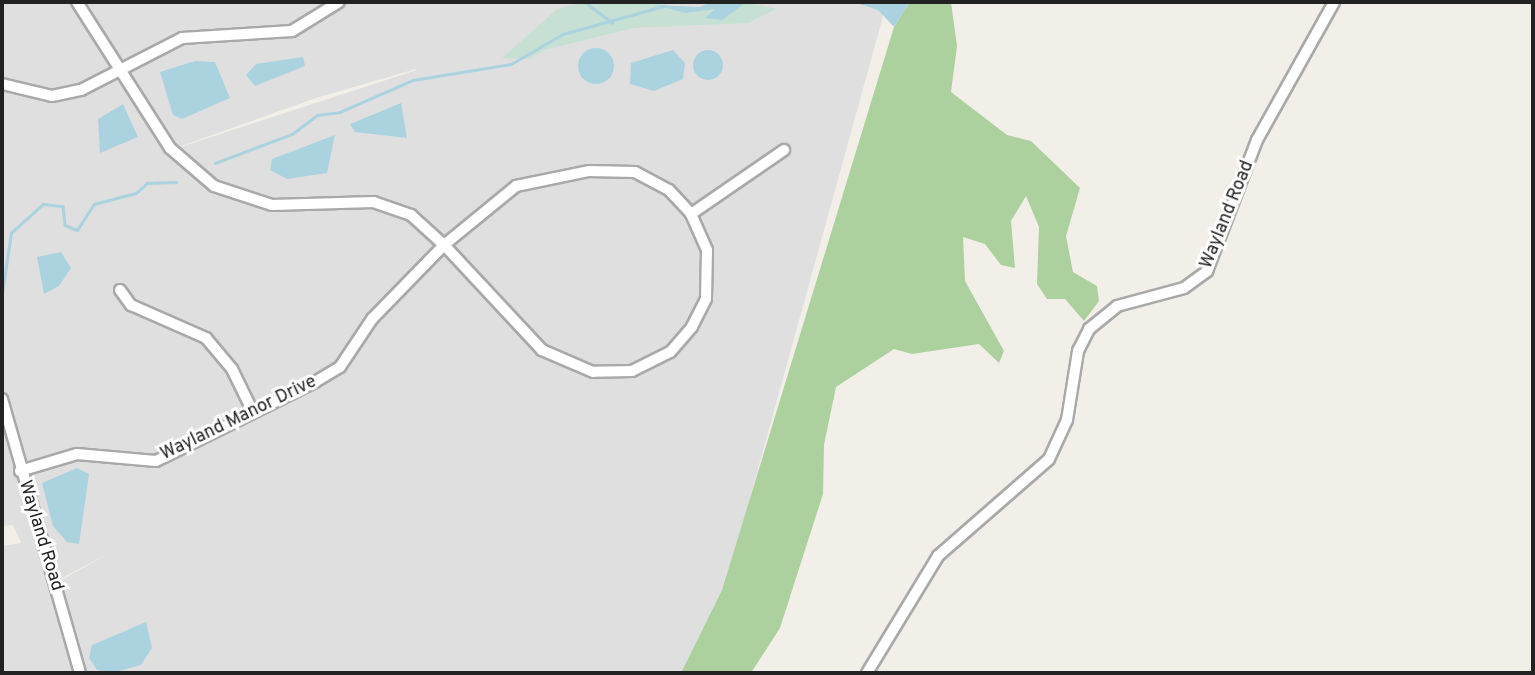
<!DOCTYPE html>
<style>
body{margin:0}
#map{position:relative;width:1535px;height:675px;overflow:hidden;background:#f2efe9;font-family:Overpass,sans-serif}
div>[style]{position:absolute}
.residential>*{inset:0;background:#e0dfdf}
.forest>*{inset:0;background:#add19e}
.wetland>*{inset:0;background:#c6e0d4}
.water>*{inset:0;background:#aad3df}
.round{border-radius:50%}
.stream>*{height:2.5px;margin:-1.25px;padding:0 1.25px;transform-origin:1.25px;border-radius:1.25px;background:#aad3df}
.roads{filter:drop-shadow(2px 0 #a9a9a9) drop-shadow(-2px 0 #a9a9a9) drop-shadow(0 2px #a9a9a9) drop-shadow(0 -2px #a9a9a9)}
.minor>*{height:10px;margin:-5px;padding:0 5px;transform-origin:5px;border-radius:5px;background:#fff}
span{translate:-50% -50%;white-space:nowrap;text-align:center;line-height:1.15;-webkit-text-stroke:6px #fff;paint-order:stroke}
.street-label{font-size:18px;color:#222}
.frame{position:absolute;inset:0;border:4px solid #222;pointer-events:none}
</style>
<div id="map">
<div class="residential">
<div style="clip-path:polygon(evenodd,2px 2px,887px 2px,745px 516px,722px 590px,681px 673px,87px 673px,60px 581px,111px 552px,47px 586px,54px 584px,77px 673px,2px 673px,2px 546px,21px 543px,13px 525px,2px 526px,2px 2px,416px 69px,417px 70px,159px 154px,316px 98px,416px 69px)"></div>
</div>
<div class="forest">
<div style="clip-path:polygon(910px 2px,951px 2px,957px 46px,951px 92px,1007px 135px,1031px 141px,1080px 188px,1066px 236px,1073px 272px,1097px 286px,1099px 301px,1084px 321px,1065px 299px,1047px 299px,1037px 284px,1039px 227px,1026px 196px,1011px 221px,1015px 268px,1001px 265px,985px 244px,963px 237px,965px 281px,1004px 351px,999px 363px,979px 344px,912px 354px,894px 349px,836px 387px,824px 445px,823px 494px,780px 628px,751px 673px,681px 673px,722px 590px,894px 27px)"></div>
</div>
<div class="wetland">
<div style="clip-path:polygon(711px 2px,657px 5px,686px 13px,716px 9px,707px 18px,721px 20px,747px 2px,776px 9px,748px 23px,634px 28px,544px 50px,530px 59px,502px 58px,556px 10px,572px 4px)"></div>
</div>
<div class="water">
<div style="clip-path:polygon(711px 2px,747px 2px,722px 20px,705px 18px,715px 9px,686px 13px,654px 5px,700px 7px)"></div>
<div style="clip-path:polygon(853px 2px,910px 2px,894px 27px,878px 10px)"></div>
<div class="round" style="left:578px;top:48px;width:36px;height:36px"></div>
<div class="round" style="left:693px;top:50px;width:30px;height:30px"></div>
<div style="clip-path:polygon(673px 50px,685px 63px,683px 79px,654px 91px,630px 84px,631px 63px)"></div>
<div style="clip-path:polygon(303px 57px,305px 66px,255px 86px,246px 75px,256px 64px)"></div>
<div style="clip-path:polygon(195px 61px,215px 62px,230px 98px,182px 119px,173px 115px,160px 72px)"></div>
<div style="clip-path:polygon(401px 103px,407px 138px,355px 132px,350px 124px)"></div>
<div style="clip-path:polygon(123px 104px,138px 137px,100px 153px,98px 119px)"></div>
<div style="clip-path:polygon(335px 135px,327px 173px,287px 179px,270px 170px,272px 159px)"></div>
<div style="clip-path:polygon(61px 252px,71px 268px,59px 286px,44px 294px,37px 257px)"></div>
<div style="clip-path:polygon(77px 468px,89px 474px,79px 544px,67px 542px,53px 526px,42px 483px)"></div>
<div style="clip-path:polygon(146px 622px,152px 648px,141px 665px,112px 673px,97px 670px,89px 658px,92px 645px)"></div>
</div>
<div class="stream">
<div style="left:585px;top:2px;width:34px;rotate:37deg"></div>
<div style="left:215px;top:163px;width:82px;rotate:-20.6deg"></div>
<div style="left:292px;top:134px;width:31px;rotate:-37deg"></div>
<div style="left:317px;top:115px;width:23px;rotate:-7deg"></div>
<div style="left:340px;top:112px;width:80px;rotate:-23.7deg"></div>
<div style="left:413px;top:80px;width:99px;rotate:-9.3deg"></div>
<div style="left:511px;top:64px;width:60px;rotate:-30deg"></div>
<div style="left:563px;top:34px;width:105px;rotate:-15.5deg"></div>
<div style="left:2px;top:293px;width:61px;rotate:-81.5deg"></div>
<div style="left:11px;top:233px;width:43px;rotate:-42.2deg"></div>
<div style="left:43px;top:204px;width:20px;rotate:6deg"></div>
<div style="left:63px;top:206px;width:19px;rotate:84deg"></div>
<div style="left:65px;top:225px;width:13px;rotate:23deg"></div>
<div style="left:77px;top:230px;width:31px;rotate:-57deg"></div>
<div style="left:94px;top:204px;width:43px;rotate:-14.7deg"></div>
<div style="left:136px;top:193px;width:15px;rotate:-42deg"></div>
<div style="left:147px;top:183px;width:29px;rotate:-2deg"></div>
</div>
<div class="roads">
<div class="minor">
<div style="left:2px;top:84px;width:51px;rotate:13.5deg"></div>
<div style="left:52px;top:96px;width:30px;rotate:-12deg"></div>
<div style="left:81px;top:90px;width:114px;rotate:-27.2deg"></div>
<div style="left:182px;top:38px;width:110px;rotate:-3.6deg"></div>
<div style="left:292px;top:31px;width:55px;rotate:-31.7deg"></div>
<div style="left:589px;top:171px;width:46px;rotate:1.2deg"></div>
<div style="left:635px;top:172px;width:38px;rotate:28deg"></div>
<div style="left:669px;top:190px;width:33px;rotate:47deg"></div>
<div style="left:691px;top:214px;width:39px;rotate:66deg"></div>
<div style="left:707px;top:250px;width:49px;rotate:91.2deg"></div>
<div style="left:706px;top:299px;width:31px;rotate:117deg"></div>
<div style="left:692px;top:327px;width:33px;rotate:131deg"></div>
<div style="left:670px;top:352px;width:42px;rotate:153.4deg"></div>
<div style="left:632px;top:371px;width:39px;rotate:179deg"></div>
<div style="left:593px;top:372px;width:56px;rotate:-156.7deg"></div>
<div style="left:542px;top:350px;width:144px;rotate:-133deg"></div>
<div style="left:444px;top:245px;width:93px;rotate:-39.3deg"></div>
<div style="left:516px;top:186px;width:75px;rotate:-11.6deg"></div>
<div style="left:691px;top:214px;width:113px;rotate:-34.5deg"></div>
<div style="left:120px;top:290px;width:19px;rotate:54deg"></div>
<div style="left:131px;top:305px;width:82px;rotate:23.7deg"></div>
<div style="left:206px;top:338px;width:40px;rotate:50deg"></div>
<div style="left:232px;top:369px;width:48px;rotate:64deg"></div>
<div style="left:2px;top:399px;width:285px;rotate:74.1deg"></div>
<div style="left:20px;top:471px;width:59px;rotate:-16.6deg"></div>
<div style="left:77px;top:454px;width:79px;rotate:5.1deg"></div>
<div style="left:156px;top:461px;width:178px;rotate:-26.4deg"></div>
<div style="left:315px;top:382px;width:29px;rotate:-31deg"></div>
<div style="left:340px;top:367px;width:58px;rotate:-56.3deg"></div>
<div style="left:372px;top:319px;width:103px;rotate:-45.8deg"></div>
<div style="left:444px;top:245px;width:45px;rotate:-137.7deg"></div>
<div style="left:411px;top:215px;width:39px;rotate:-161deg"></div>
<div style="left:374px;top:202px;width:102px;rotate:178.3deg"></div>
<div style="left:272px;top:205px;width:61px;rotate:-161.9deg"></div>
<div style="left:214px;top:186px;width:58px;rotate:-139.2deg"></div>
<div style="left:170px;top:148px;width:173px;rotate:-122.5deg"></div>
<div style="left:867px;top:673px;width:137px;rotate:-58.7deg"></div>
<div style="left:938px;top:556px;width:147px;rotate:-41.1deg"></div>
<div style="left:1049px;top:459px;width:43px;rotate:-65.2deg"></div>
<div style="left:1067px;top:420px;width:70px;rotate:-80.9deg"></div>
<div style="left:1078px;top:351px;width:25px;rotate:-63deg"></div>
<div style="left:1089px;top:329px;width:36px;rotate:-39deg"></div>
<div style="left:1117px;top:306px;width:69px;rotate:-15deg"></div>
<div style="left:1184px;top:288px;width:29px;rotate:-36deg"></div>
<div style="left:1207px;top:271px;width:140px;rotate:-69.1deg"></div>
<div style="left:1257px;top:140px;width:158px;rotate:-60.8deg"></div>
</div>
</div>
<div class="street-label">
<span style="left:1228px;top:215px;rotate:-68deg">Wayland Road</span>
<span style="left:239px;top:419px;rotate:-26deg">Wayland Manor Drive</span>
<span style="left:40px;top:536px;rotate:73deg">Wayland Road</span>
</div>
<div class="frame"></div>
</div>
